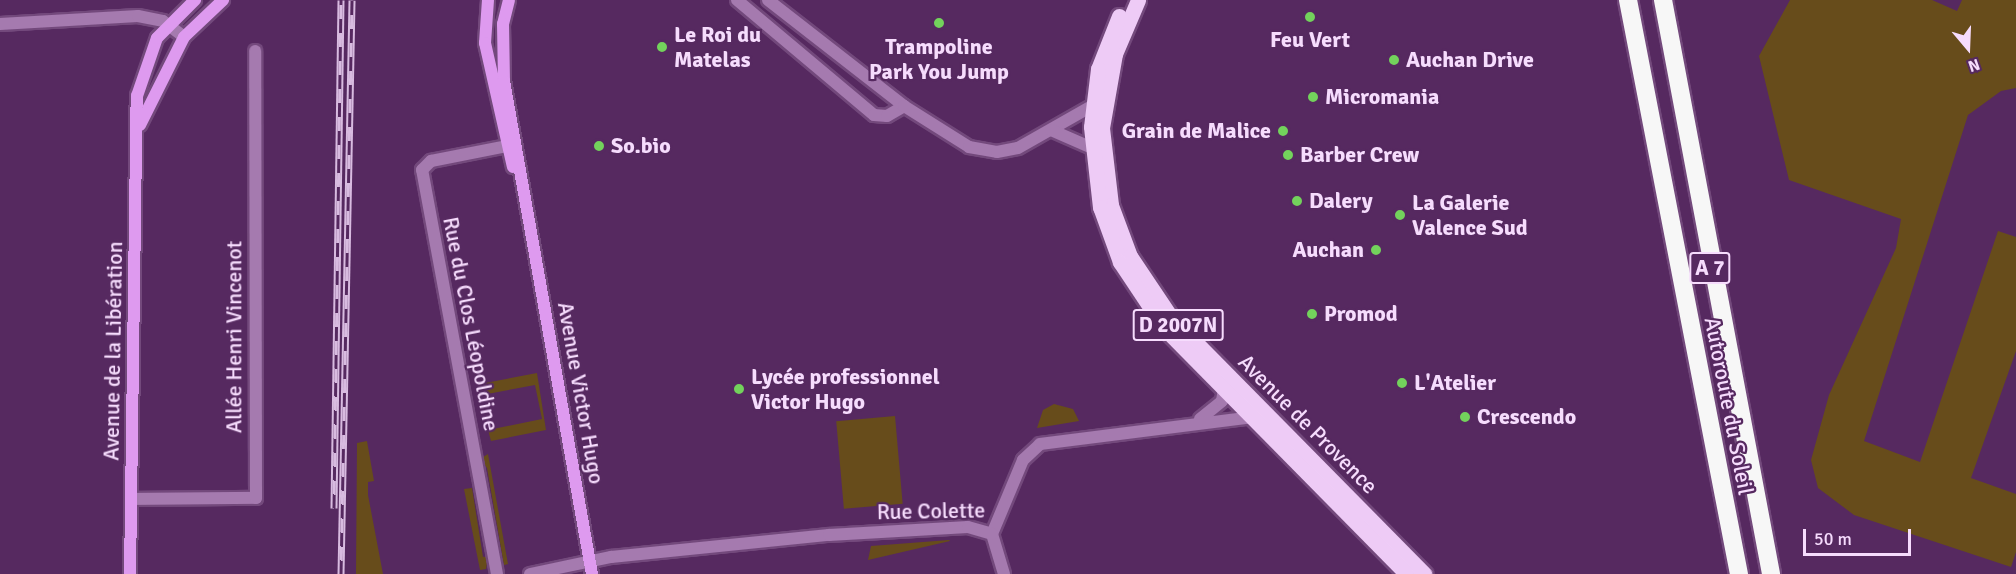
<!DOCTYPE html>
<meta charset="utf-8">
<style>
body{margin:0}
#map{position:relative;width:2016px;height:574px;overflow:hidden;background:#562960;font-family:Signika,sans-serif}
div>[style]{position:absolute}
.green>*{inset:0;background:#674c1b;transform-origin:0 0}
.roads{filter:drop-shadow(2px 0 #73497c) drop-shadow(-2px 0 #73497c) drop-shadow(0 2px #73497c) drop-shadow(0 -2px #73497c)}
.minor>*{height:12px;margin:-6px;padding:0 6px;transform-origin:6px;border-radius:6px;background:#a57aaf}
.secondary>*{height:12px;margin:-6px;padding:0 6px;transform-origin:6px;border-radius:6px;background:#de9aef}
.primary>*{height:15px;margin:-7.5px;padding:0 7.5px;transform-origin:7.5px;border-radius:7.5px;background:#eecbf6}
.motorway>*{height:18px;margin:-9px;padding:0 9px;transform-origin:9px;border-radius:9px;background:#f7f7f7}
.rail>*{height:7px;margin-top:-3.5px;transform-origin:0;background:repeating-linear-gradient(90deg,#562960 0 14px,#d8bbe0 0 28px);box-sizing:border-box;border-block:2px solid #d8bbe0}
.dots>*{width:16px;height:16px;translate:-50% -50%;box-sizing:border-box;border:3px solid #562960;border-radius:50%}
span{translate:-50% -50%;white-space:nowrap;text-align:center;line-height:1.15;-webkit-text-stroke:4.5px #562960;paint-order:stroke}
.shield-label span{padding:2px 4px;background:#562960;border:2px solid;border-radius:4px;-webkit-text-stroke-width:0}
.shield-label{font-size:21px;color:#f6dcfd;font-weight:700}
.poi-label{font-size:22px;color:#f6dcfd;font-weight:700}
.left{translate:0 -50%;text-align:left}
.right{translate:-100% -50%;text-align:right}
.street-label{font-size:22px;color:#f6dcfd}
.north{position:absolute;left:1938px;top:18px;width:60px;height:60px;-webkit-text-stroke:4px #562960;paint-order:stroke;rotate:161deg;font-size:16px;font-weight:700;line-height:24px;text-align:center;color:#f6dcfd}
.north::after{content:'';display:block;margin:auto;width:21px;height:27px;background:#f6dcfd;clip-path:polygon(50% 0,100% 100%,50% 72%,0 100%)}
.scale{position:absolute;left:1803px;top:529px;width:108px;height:27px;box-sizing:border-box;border:3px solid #f6dcfd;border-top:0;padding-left:8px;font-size:18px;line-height:21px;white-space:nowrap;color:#f6dcfd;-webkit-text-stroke:4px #562960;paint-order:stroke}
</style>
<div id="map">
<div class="green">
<div style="clip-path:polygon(1790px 0,1932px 0,1957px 11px,1962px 0,2016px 0,2016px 88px,2001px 91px,1968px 115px,1864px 441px,1920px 462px,1998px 231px,2016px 237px,2016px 351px,1971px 478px,2016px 494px,2016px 552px,2011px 567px,1854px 515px,1818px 488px,1811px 460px,1829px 395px,1896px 248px,1901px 219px,1789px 180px,1759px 56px)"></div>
<div style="clip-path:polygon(537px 373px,546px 430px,491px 441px,488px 430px,542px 419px,535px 385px,482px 395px,480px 384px)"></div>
<div style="clip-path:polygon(1054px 404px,1073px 409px,1079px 421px,1037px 428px,1043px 410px)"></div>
<div style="left:895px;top:416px;width:88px;height:59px;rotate:85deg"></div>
<div style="clip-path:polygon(367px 441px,374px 481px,368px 482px,368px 495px,383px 574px,356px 574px,357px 443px)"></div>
<div style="clip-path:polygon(488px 454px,508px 564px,504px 565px,487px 468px,480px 459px)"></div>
<div style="clip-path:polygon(472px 488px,483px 557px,488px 556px,486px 569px,480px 570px,464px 489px)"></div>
<div style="clip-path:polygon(949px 540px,950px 541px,868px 560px,871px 546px)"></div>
</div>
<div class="roads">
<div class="minor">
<div style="left:737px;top:0;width:179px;rotate:40deg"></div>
<div style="left:874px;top:115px;width:13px;rotate:4deg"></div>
<div style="left:887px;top:116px;width:20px;rotate:-30deg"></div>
<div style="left:768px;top:0;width:172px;rotate:37.9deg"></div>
<div style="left:904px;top:106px;width:77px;rotate:32.2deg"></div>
<div style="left:969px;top:147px;width:28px;rotate:10deg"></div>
<div style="left:997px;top:152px;width:21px;rotate:-11deg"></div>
<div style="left:1018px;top:148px;width:85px;rotate:-29.6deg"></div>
<div style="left:0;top:24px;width:138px;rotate:-3.3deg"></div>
<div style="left:138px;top:16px;width:25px;rotate:11deg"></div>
<div style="left:163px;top:21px;width:26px;rotate:37deg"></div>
<div style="left:1051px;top:130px;width:45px;rotate:23.7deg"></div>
<div style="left:1200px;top:419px;width:28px;rotate:-39deg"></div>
<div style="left:1222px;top:401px;width:13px;rotate:-81deg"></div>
<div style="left:131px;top:499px;width:125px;rotate:-0.5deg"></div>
<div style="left:256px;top:498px;width:447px;rotate:-90.1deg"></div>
<div style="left:992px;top:534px;width:80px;rotate:-67.3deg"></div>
<div style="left:1023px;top:460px;width:23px;rotate:-43deg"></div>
<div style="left:1040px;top:444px;width:217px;rotate:-7.2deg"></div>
<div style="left:992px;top:534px;width:42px;rotate:73.3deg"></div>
<div style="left:497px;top:574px;width:411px;rotate:-100.5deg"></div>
<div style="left:422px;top:170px;width:13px;rotate:-45deg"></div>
<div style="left:431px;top:161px;width:77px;rotate:-11.2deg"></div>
<div style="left:530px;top:574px;width:83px;rotate:-11.9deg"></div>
<div style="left:611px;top:557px;width:219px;rotate:-5.8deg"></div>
<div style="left:829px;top:535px;width:139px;rotate:-3.3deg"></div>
<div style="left:968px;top:527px;width:25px;rotate:16deg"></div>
</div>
<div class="secondary">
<div style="left:488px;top:0;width:43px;rotate:94deg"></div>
<div style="left:485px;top:43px;width:127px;rotate:77.3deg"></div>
<div style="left:509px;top:0;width:25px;rotate:104deg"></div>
<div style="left:503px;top:24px;width:57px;rotate:89deg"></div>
<div style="left:504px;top:81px;width:501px;rotate:79.88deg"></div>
<div style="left:140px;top:125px;width:98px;rotate:-63.4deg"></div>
<div style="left:184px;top:37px;width:54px;rotate:-43.5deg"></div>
<div style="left:130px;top:574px;width:478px;rotate:-89.2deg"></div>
<div style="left:137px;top:96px;width:61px;rotate:-71deg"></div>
<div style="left:157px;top:38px;width:54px;rotate:-45deg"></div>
</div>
<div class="primary">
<div style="left:1138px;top:0;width:59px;rotate:113.1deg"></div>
<div style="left:1115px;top:54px;width:75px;rotate:100deg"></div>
<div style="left:1102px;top:128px;width:78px;rotate:83.3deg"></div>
<div style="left:1111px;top:205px;width:54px;rotate:69.6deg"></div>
<div style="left:1130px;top:256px;width:73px;rotate:56.1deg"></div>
<div style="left:1171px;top:317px;width:361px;rotate:45.4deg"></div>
<div style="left:1119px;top:16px;width:57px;rotate:111.6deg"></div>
<div style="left:1098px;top:69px;width:58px;rotate:96.9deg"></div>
<div style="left:1091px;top:127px;width:81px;rotate:83.6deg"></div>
<div style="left:1100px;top:207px;width:59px;rotate:70deg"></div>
<div style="left:1120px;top:262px;width:79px;rotate:56.3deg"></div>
<div style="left:1164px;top:328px;width:346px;rotate:45.4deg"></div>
</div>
<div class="motorway">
<div style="left:1628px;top:0;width:585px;rotate:79.06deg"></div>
<div style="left:1663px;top:0;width:584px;rotate:79.34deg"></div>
</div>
</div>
<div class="rail">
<div style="left:334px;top:508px;width:508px;rotate:-89.21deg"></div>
<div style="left:341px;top:574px;width:574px;rotate:-88.9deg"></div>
</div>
<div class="dots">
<div style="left:1310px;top:17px;background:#73d25c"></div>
<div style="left:939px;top:23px;background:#73d25c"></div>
<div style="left:662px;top:47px;background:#73d25c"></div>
<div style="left:1394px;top:60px;background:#73d25c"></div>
<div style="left:1313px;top:97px;background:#73d25c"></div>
<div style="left:1283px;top:131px;background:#73d25c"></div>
<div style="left:599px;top:146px;background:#73d25c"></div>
<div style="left:1288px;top:155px;background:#73d25c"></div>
<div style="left:1297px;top:201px;background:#73d25c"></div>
<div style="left:1400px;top:215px;background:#73d25c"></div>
<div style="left:1376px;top:250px;background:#73d25c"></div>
<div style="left:1312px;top:314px;background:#73d25c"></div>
<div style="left:1402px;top:383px;background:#73d25c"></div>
<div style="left:739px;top:389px;background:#73d25c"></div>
<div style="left:1465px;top:417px;background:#73d25c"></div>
</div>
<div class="shield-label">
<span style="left:1710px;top:268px">A 7</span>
<span style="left:1178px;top:325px">D 2007N</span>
</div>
<div class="poi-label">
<span class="left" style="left:674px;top:47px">Le Roi du<br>Matelas</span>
<span style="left:1310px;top:40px">Feu Vert</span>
<span style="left:939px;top:59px">Trampoline<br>Park You Jump</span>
<span class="left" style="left:1406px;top:60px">Auchan Drive</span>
<span class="left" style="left:1325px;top:97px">Micromania</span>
<span class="right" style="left:1271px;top:131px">Grain de Malice</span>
<span class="left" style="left:611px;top:146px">So.bio</span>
<span class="left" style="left:1300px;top:155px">Barber Crew</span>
<span class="left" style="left:1309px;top:201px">Dalery</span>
<span class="left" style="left:1412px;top:215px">La Galerie<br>Valence Sud</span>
<span class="right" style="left:1364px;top:250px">Auchan</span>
<span class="left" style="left:1324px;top:314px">Promod</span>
<span class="left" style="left:751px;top:389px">Lycée professionnel<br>Victor Hugo</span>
<span class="left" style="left:1414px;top:383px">L'Atelier</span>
<span class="left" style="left:1477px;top:417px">Crescendo</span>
</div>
<div class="street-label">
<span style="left:471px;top:324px;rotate:79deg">Rue du Clos Léopoldine</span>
<span style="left:234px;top:337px;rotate:-90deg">Allée Henri Vincenot</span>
<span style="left:113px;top:351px;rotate:-89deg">Avenue de la Libération</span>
<span style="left:581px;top:393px;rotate:80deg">Avenue Victor Hugo</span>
<span style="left:1729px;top:406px;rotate:79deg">Autoroute du Soleil</span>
<span style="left:1308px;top:424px;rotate:45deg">Avenue de Provence</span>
<span style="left:931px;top:511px;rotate:-1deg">Rue Colette</span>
</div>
<div class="north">N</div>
<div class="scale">50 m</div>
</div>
